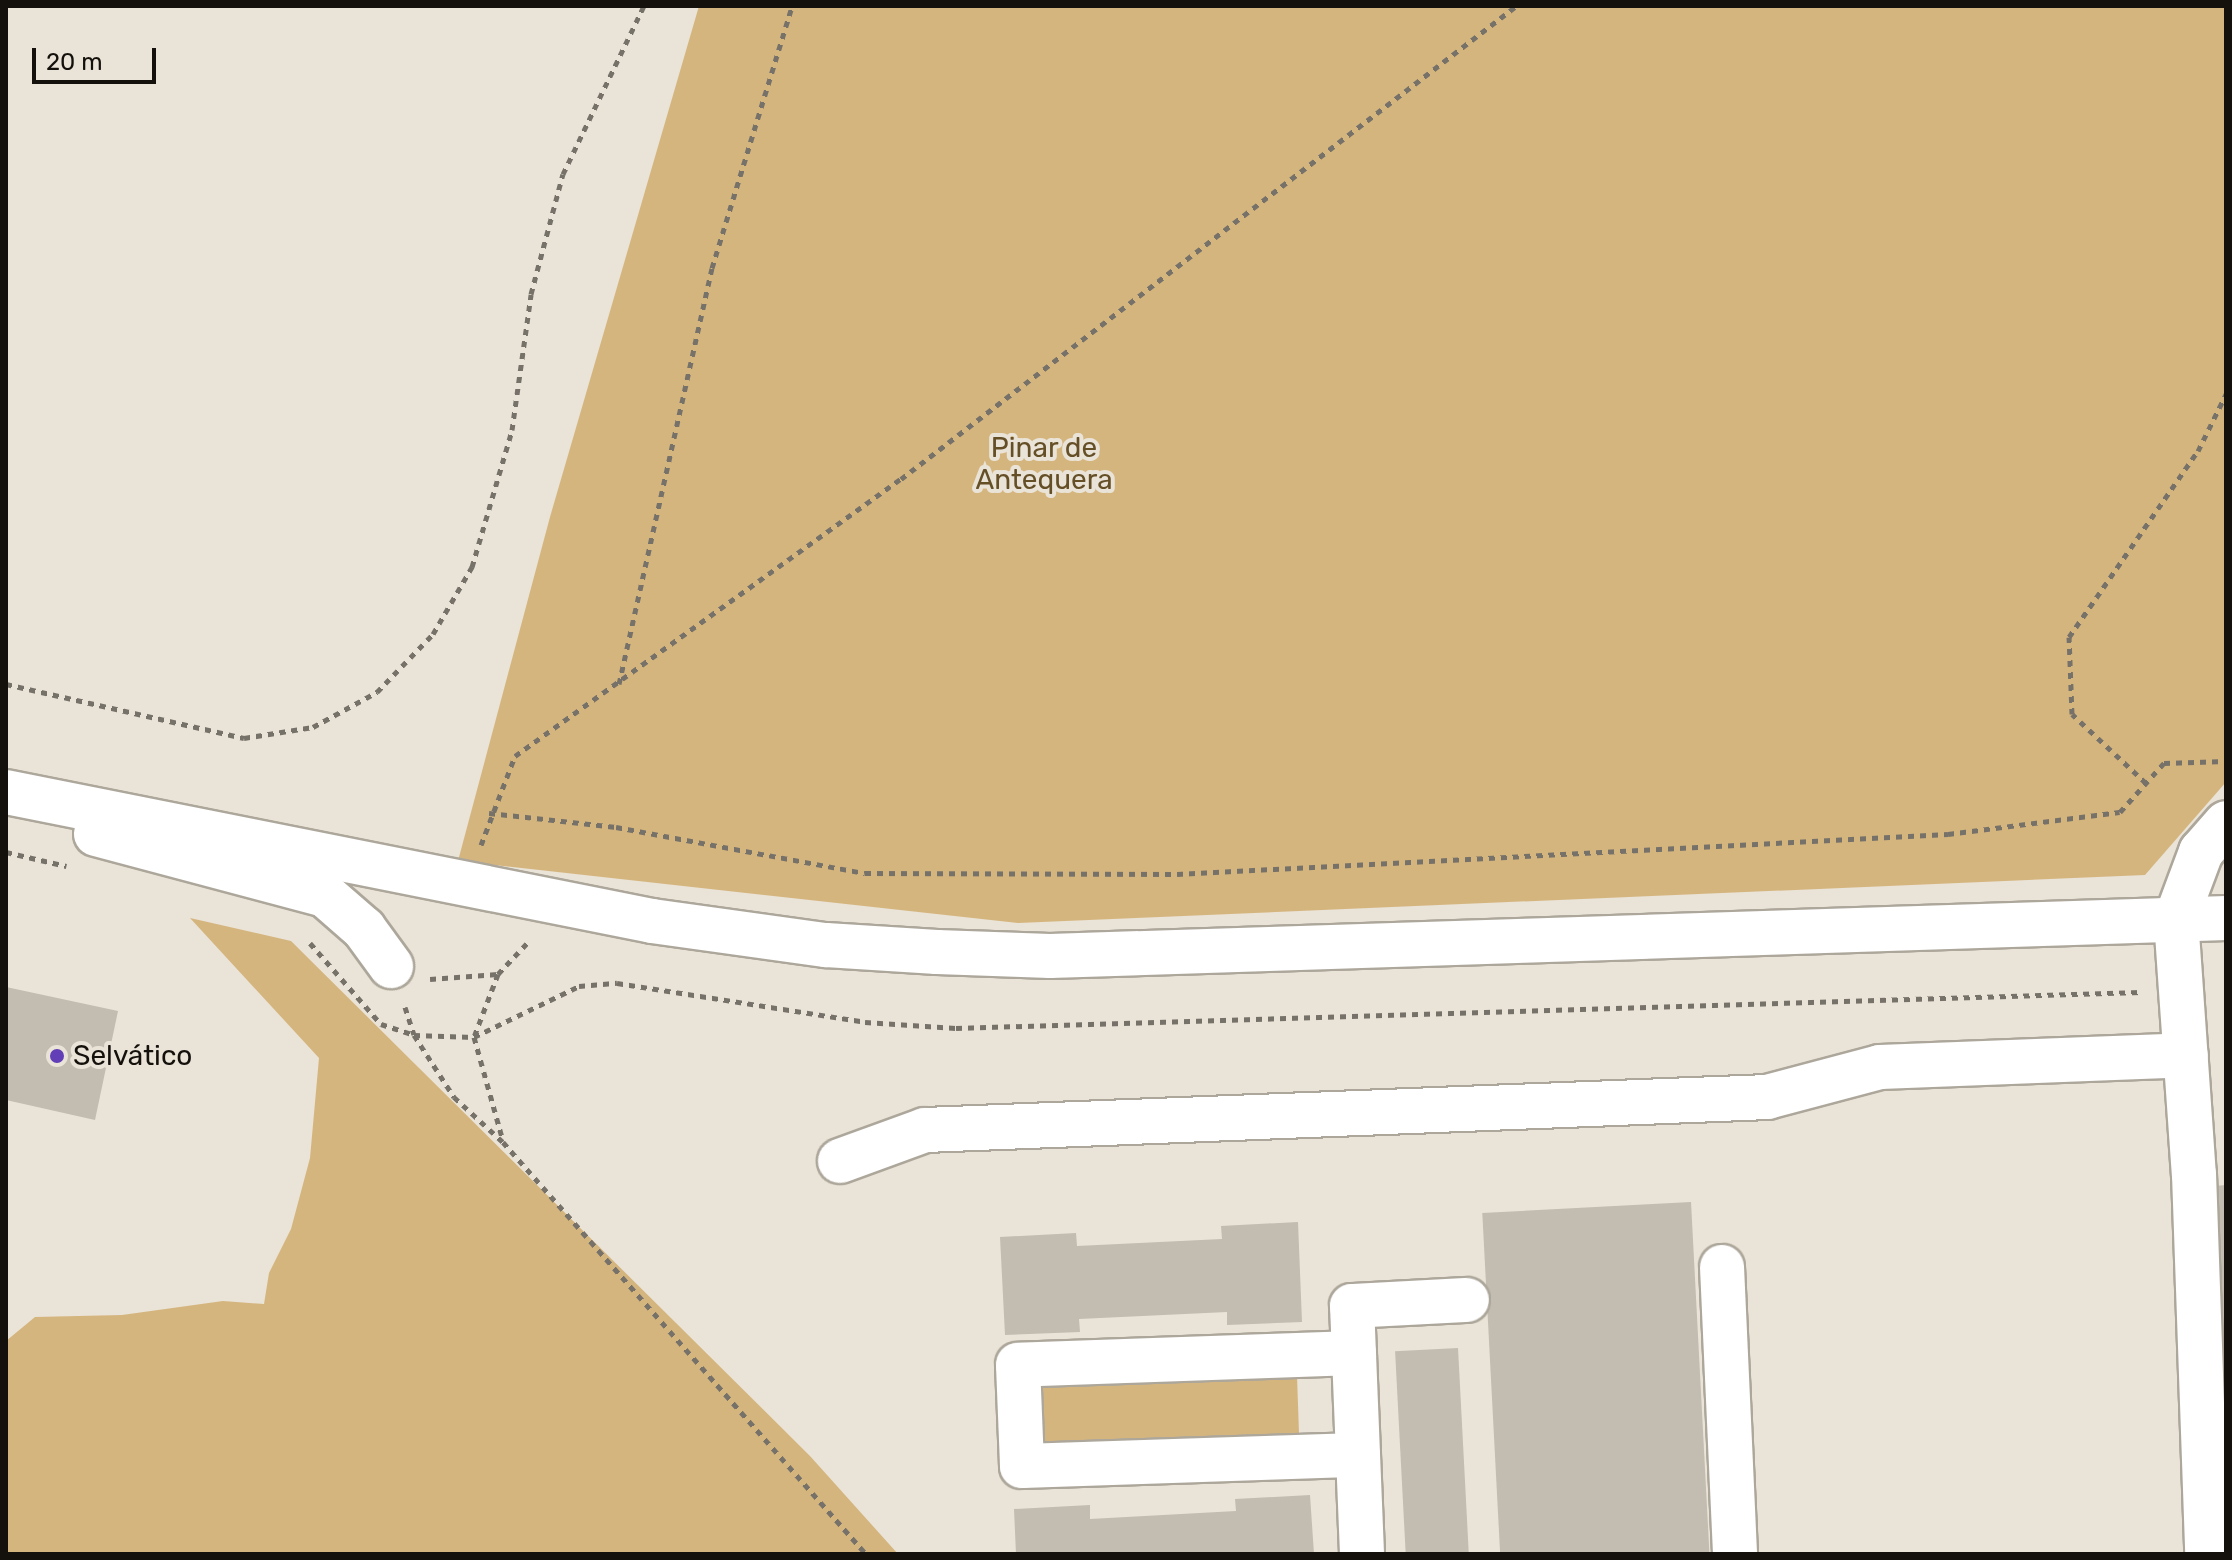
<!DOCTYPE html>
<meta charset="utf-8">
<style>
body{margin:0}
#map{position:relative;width:2232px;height:1560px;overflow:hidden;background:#eae3d7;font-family:Rubik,sans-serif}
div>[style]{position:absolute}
.green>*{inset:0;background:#d5b57e;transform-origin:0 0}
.building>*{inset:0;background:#c3bcb0;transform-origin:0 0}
.path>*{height:5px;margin-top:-2.5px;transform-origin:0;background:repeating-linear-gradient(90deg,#767169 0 6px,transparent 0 12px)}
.roads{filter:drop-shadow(2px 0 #ada79b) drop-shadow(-2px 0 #ada79b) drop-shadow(0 2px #ada79b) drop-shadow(0 -2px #ada79b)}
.minor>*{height:44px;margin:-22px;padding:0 22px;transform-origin:22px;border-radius:22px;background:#fff}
.major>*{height:44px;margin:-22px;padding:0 22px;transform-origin:22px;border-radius:22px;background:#fff}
.dots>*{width:22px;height:22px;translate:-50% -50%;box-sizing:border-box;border:4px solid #eae3d7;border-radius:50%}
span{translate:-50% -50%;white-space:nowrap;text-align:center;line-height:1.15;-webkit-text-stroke:8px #eae3d7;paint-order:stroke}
.park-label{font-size:28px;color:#654f27}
.poi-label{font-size:28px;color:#14110d}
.left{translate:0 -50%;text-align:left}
.frame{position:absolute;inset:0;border:8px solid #14110d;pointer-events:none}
.scale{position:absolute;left:32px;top:48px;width:124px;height:36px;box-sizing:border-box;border:4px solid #14110d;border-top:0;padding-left:10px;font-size:24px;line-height:28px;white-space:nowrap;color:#14110d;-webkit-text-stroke:6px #eae3d7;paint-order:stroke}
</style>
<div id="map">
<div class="green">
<div style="clip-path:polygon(699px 6px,2226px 6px,2226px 782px,2145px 875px,1018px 923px,458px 861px,550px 517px)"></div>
<div style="clip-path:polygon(190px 918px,291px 941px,810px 1456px,898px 1554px,6px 1554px,6px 1341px,35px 1317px,122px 1315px,223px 1301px,264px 1304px,269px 1273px,291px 1229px,310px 1158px,319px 1058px)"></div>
<div style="left:1297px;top:1376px;width:60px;height:263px;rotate:88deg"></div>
</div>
<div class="building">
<div style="clip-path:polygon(6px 987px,118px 1011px,95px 1120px,6px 1100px)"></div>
<div style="clip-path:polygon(2226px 1185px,2226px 1383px,2224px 1383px,2215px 1186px)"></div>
<div style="left:1691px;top:1202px;width:352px;height:209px;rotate:87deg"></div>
<div style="clip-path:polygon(1298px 1222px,1302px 1322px,1227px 1325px,1227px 1312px,1079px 1319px,1080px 1332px,1005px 1335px,1000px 1237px,1076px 1233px,1077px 1246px,1222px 1239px,1221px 1226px)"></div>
<div style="left:1458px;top:1348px;width:206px;height:63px;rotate:87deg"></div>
<div style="clip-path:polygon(1310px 1495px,1314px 1554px,1016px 1554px,1014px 1509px,1090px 1505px,1090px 1519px,1236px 1511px,1235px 1499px)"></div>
</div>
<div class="path">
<div style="left:6px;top:684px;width:244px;rotate:12.8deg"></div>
<div style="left:244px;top:738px;width:70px;rotate:-9.1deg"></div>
<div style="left:313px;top:727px;width:73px;rotate:-28.7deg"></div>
<div style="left:377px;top:692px;width:81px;rotate:-46deg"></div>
<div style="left:433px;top:634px;width:78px;rotate:-59.8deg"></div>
<div style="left:472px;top:567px;width:143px;rotate:-73.7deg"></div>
<div style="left:512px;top:430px;width:137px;rotate:-82deg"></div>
<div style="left:531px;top:294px;width:124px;rotate:-75.1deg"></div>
<div style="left:563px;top:174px;width:187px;rotate:-64.3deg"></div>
<div style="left:619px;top:684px;width:426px;rotate:-77.4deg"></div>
<div style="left:712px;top:268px;width:274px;rotate:-73deg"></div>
<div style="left:2146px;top:783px;width:101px;rotate:-137deg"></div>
<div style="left:2072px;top:714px;width:77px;rotate:-92.2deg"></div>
<div style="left:2069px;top:637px;width:226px;rotate:-55.3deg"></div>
<div style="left:2198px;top:451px;width:64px;rotate:-63.8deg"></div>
<div style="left:489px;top:813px;width:128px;rotate:6.3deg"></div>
<div style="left:616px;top:827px;width:253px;rotate:10.5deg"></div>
<div style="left:865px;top:873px;width:312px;rotate:0.2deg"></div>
<div style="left:1177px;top:874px;width:772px;rotate:-2.97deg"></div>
<div style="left:1948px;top:834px;width:173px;rotate:-7.3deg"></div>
<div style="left:2120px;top:812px;width:66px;rotate:-48.1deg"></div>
<div style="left:2164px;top:763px;width:62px;rotate:-1.8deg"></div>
<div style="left:481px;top:845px;width:95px;rotate:-69.1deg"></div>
<div style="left:515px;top:756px;width:475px;rotate:-35.7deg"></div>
<div style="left:901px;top:479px;width:776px;rotate:-37.56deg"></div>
<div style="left:6px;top:852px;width:62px;rotate:13.1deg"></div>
<div style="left:310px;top:943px;width:108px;rotate:48.8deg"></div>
<div style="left:381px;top:1024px;width:35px;rotate:18deg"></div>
<div style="left:414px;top:1035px;width:60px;rotate:1.9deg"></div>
<div style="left:474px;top:1037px;width:117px;rotate:-25.9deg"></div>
<div style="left:579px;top:986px;width:38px;rotate:-5deg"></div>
<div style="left:617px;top:983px;width:251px;rotate:8.9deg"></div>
<div style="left:865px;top:1022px;width:91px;rotate:3.8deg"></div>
<div style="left:956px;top:1028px;width:1186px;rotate:-1.74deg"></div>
<div style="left:498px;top:974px;width:67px;rotate:110.9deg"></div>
<div style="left:474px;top:1037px;width:108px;rotate:74.4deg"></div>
<div style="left:430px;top:979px;width:68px;rotate:-4.2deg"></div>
<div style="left:498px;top:974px;width:45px;rotate:-46.8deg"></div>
<div style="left:405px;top:1007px;width:29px;rotate:72deg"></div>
<div style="left:414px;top:1035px;width:74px;rotate:57.2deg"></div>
<div style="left:454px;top:1097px;width:67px;rotate:42.6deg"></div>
<div style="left:503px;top:1142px;width:549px;rotate:48.62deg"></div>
</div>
<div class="roads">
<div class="minor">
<div style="left:2176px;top:919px;width:256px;rotate:86deg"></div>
<div style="left:2194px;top:1174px;width:380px;rotate:88deg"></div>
<div style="left:840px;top:1161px;width:90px;rotate:-20deg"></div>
<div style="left:925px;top:1130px;width:843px;rotate:-2.24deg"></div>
<div style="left:1767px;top:1097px;width:117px;rotate:-14.9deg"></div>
<div style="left:1880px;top:1067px;width:306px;rotate:-2.2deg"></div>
<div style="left:1722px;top:1267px;width:287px;rotate:87.4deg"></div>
<div style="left:1354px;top:1353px;width:336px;rotate:178deg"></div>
<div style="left:1018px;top:1365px;width:101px;rotate:87.7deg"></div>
<div style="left:1022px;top:1466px;width:336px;rotate:-1.9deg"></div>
<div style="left:1362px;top:1554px;width:248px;rotate:-92.3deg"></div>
<div style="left:1352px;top:1306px;width:115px;rotate:-3deg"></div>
</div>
<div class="major">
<div style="left:6px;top:792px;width:659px;rotate:11.29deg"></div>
<div style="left:652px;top:921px;width:176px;rotate:7.9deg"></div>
<div style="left:826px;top:945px;width:111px;rotate:3.6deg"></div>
<div style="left:937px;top:952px;width:113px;rotate:2deg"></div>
<div style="left:1050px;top:956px;width:1177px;rotate:-1.85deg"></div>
<div style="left:96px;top:834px;width:237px;rotate:14.9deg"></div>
<div style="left:325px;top:895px;width:52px;rotate:41.1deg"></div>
<div style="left:364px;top:929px;width:46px;rotate:53.9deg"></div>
<div style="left:2176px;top:919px;width:72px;rotate:-69.5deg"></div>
<div style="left:2201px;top:852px;width:38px;rotate:-49deg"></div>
</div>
</div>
<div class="dots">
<div style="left:57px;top:1056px;background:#623fb7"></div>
</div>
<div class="park-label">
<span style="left:1044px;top:464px">Pinar de<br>Antequera</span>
</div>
<div class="poi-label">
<span class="left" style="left:73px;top:1056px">Selvático</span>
</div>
<div class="frame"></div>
<div class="scale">20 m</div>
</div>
